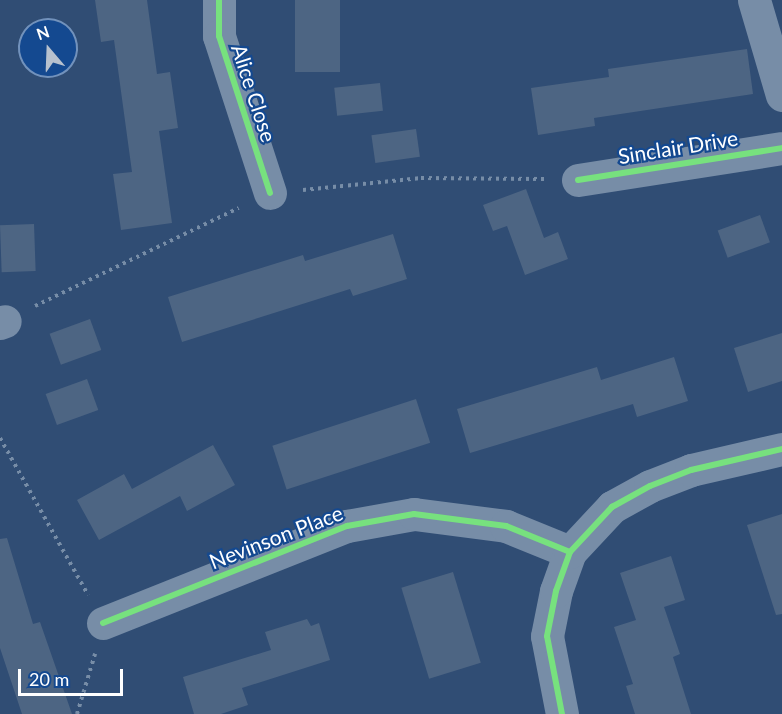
<!DOCTYPE html>
<style>
body{margin:0}
#map{position:relative;width:782px;height:714px;overflow:hidden;background:#304d74;font-family:Lato,sans-serif}
div>[style]{position:absolute}
.building>*{inset:0;background:#4d6583;transform-origin:0 0}
.path>*{height:4px;margin-top:-2px;transform-origin:0;background:repeating-linear-gradient(90deg,#778da7 0 3px,transparent 0 7.5px)}
.minor>*{height:33px;margin:-16.5px;padding:0 16.5px;transform-origin:16.5px;border-radius:16.5px;background:#778da7}
.tertiary>*{height:33px;margin:-16.5px;padding:0 16.5px;transform-origin:16.5px;border-radius:16.5px;background:#778da7}
.cycleway>*{height:6px;margin:-3px;padding:0 3px;transform-origin:3px;border-radius:3px;background:#77e17e}
span{translate:-50% -50%;white-space:nowrap;text-align:center;line-height:1.15;-webkit-text-stroke:4.5px #144990;paint-order:stroke}
.street-label{font-size:21px;color:#fff}
.north{position:absolute;left:18px;top:18px;width:60px;height:60px;box-sizing:border-box;background:#144990;border:2px solid #7292bc;border-radius:50%;rotate:341deg;font-size:16px;font-weight:700;line-height:24px;text-align:center;color:#fff}
.north::after{content:'';display:block;margin:auto;width:21px;height:27px;background:#b7c1ce;clip-path:polygon(50% 0,100% 100%,50% 72%,0 100%)}
.scale{position:absolute;left:18px;top:669px;width:105px;height:27px;box-sizing:border-box;border:3px solid #fff;border-top:0;padding-left:8px;font-size:18px;line-height:21px;white-space:nowrap;color:#fff;-webkit-text-stroke:4px #144990;paint-order:stroke}
</style>
<div id="map">
<div class="building">
<div style="clip-path:polygon(95px 0,147px 0,157px 74px,170px 72px,178px 128px,159px 131px,172px 223px,121px 230px,113px 174px,132px 172px,114px 40px,101px 42px)"></div>
<div style="left:295px;top:0;width:45px;height:72px"></div>
<div style="clip-path:polygon(747px 49px,753px 94px,594px 118px,595px 126px,538px 135px,531px 88px,609px 77px,608px 69px)"></div>
<div style="left:380px;top:83px;width:28px;height:46px;rotate:84deg"></div>
<div style="left:416px;top:129px;width:28px;height:45px;rotate:82deg"></div>
<div style="clip-path:polygon(526px 189px,544px 238px,558px 232px,568px 259px,525px 275px,507px 226px,493px 231px,483px 205px)"></div>
<div style="left:760px;top:215px;width:29px;height:45px;rotate:70deg"></div>
<div style="left:34px;top:224px;width:47px;height:34px;rotate:88deg"></div>
<div style="clip-path:polygon(393px 234px,407px 279px,353px 296px,350px 289px,182px 342px,168px 297px,303px 255px,305px 261px)"></div>
<div style="left:90px;top:319px;width:33px;height:43px;rotate:70deg"></div>
<div style="clip-path:polygon(782px 333px,782px 381px,748px 392px,734px 348px)"></div>
<div style="clip-path:polygon(674px 357px,688px 401px,637px 417px,633px 404px,470px 453px,457px 409px,597px 367px,601px 380px)"></div>
<div style="left:87px;top:379px;width:33px;height:44px;rotate:70deg"></div>
<div style="left:416px;top:399px;width:46px;height:151px;rotate:72deg"></div>
<div style="clip-path:polygon(213px 445px,235px 485px,187px 511px,180px 496px,99px 540px,77px 500px,124px 474px,132px 489px)"></div>
<div style="clip-path:polygon(782px 514px,782px 614px,776px 615px,747px 525px)"></div>
<div style="clip-path:polygon(7px 538px,33px 624px,40px 622px,72px 714px,22px 714px,0 648px,0 539px)"></div>
<div style="clip-path:polygon(671px 556px,685px 600px,664px 607px,680px 654px,673px 657px,691px 714px,635px 714px,626px 686px,633px 684px,614px 627px,636px 620px,620px 573px)"></div>
<div style="left:453px;top:572px;width:95px;height:54px;rotate:73deg"></div>
<div style="clip-path:polygon(307px 619px,311px 626px,319px 623px,330px 660px,242px 688px,248px 705px,221px 714px,194px 714px,183px 677px,271px 650px,265px 632px)"></div>
</div>
<div class="path">
<div style="left:303px;top:190px;width:119px;rotate:-5.8deg"></div>
<div style="left:421px;top:178px;width:123px;rotate:0.5deg"></div>
<div style="left:35px;top:306px;width:226px;rotate:-25.7deg"></div>
<div style="left:0;top:438px;width:180px;rotate:60.7deg"></div>
<div style="left:77px;top:714px;width:63px;rotate:-73.3deg"></div>
</div>
<div class="minor">
<div style="left:219px;top:0;width:36px;rotate:90deg"></div>
<div style="left:219px;top:36px;width:165px;rotate:72deg"></div>
<div style="left:754px;top:0;width:99px;rotate:73.6deg"></div>
<div style="left:578px;top:180px;width:206px;rotate:-8.9deg"></div>
<div style="left:0;top:323px;width:5px;rotate:-22deg"></div>
<div style="left:103px;top:623px;width:263px;rotate:-21.7deg"></div>
<div style="left:347px;top:526px;width:68px;rotate:-10.2deg"></div>
<div style="left:414px;top:514px;width:93px;rotate:7.4deg"></div>
<div style="left:506px;top:526px;width:69px;rotate:22.1deg"></div>
</div>
<div class="tertiary">
<div style="left:562px;top:714px;width:79px;rotate:-100.9deg"></div>
<div style="left:547px;top:636px;width:46px;rotate:-78.7deg"></div>
<div style="left:556px;top:591px;width:41px;rotate:-70.3deg"></div>
<div style="left:570px;top:552px;width:62px;rotate:-47deg"></div>
<div style="left:612px;top:507px;width:43px;rotate:-28.9deg"></div>
<div style="left:650px;top:486px;width:44px;rotate:-21.3deg"></div>
<div style="left:691px;top:470px;width:93px;rotate:-13deg"></div>
</div>
<div class="cycleway">
<div style="left:219px;top:0;width:36px;rotate:90deg"></div>
<div style="left:219px;top:36px;width:165px;rotate:72deg"></div>
<div style="left:578px;top:180px;width:206px;rotate:-8.9deg"></div>
<div style="left:103px;top:623px;width:263px;rotate:-21.7deg"></div>
<div style="left:347px;top:526px;width:68px;rotate:-10.2deg"></div>
<div style="left:414px;top:514px;width:93px;rotate:7.4deg"></div>
<div style="left:506px;top:526px;width:69px;rotate:22.1deg"></div>
<div style="left:562px;top:714px;width:79px;rotate:-100.9deg"></div>
<div style="left:547px;top:636px;width:46px;rotate:-78.7deg"></div>
<div style="left:556px;top:591px;width:41px;rotate:-70.3deg"></div>
<div style="left:570px;top:552px;width:62px;rotate:-47deg"></div>
<div style="left:612px;top:507px;width:43px;rotate:-28.9deg"></div>
<div style="left:650px;top:486px;width:44px;rotate:-21.3deg"></div>
<div style="left:691px;top:470px;width:93px;rotate:-13deg"></div>
</div>
<div class="street-label">
<span style="left:254px;top:93px;rotate:72deg">Alice Close</span>
<span style="left:678px;top:147px;rotate:-9deg">Sinclair Drive</span>
<span style="left:276px;top:537px;rotate:-21deg">Nevinson Place</span>
</div>
<div class="north">N</div>
<div class="scale">20 m</div>
</div>
